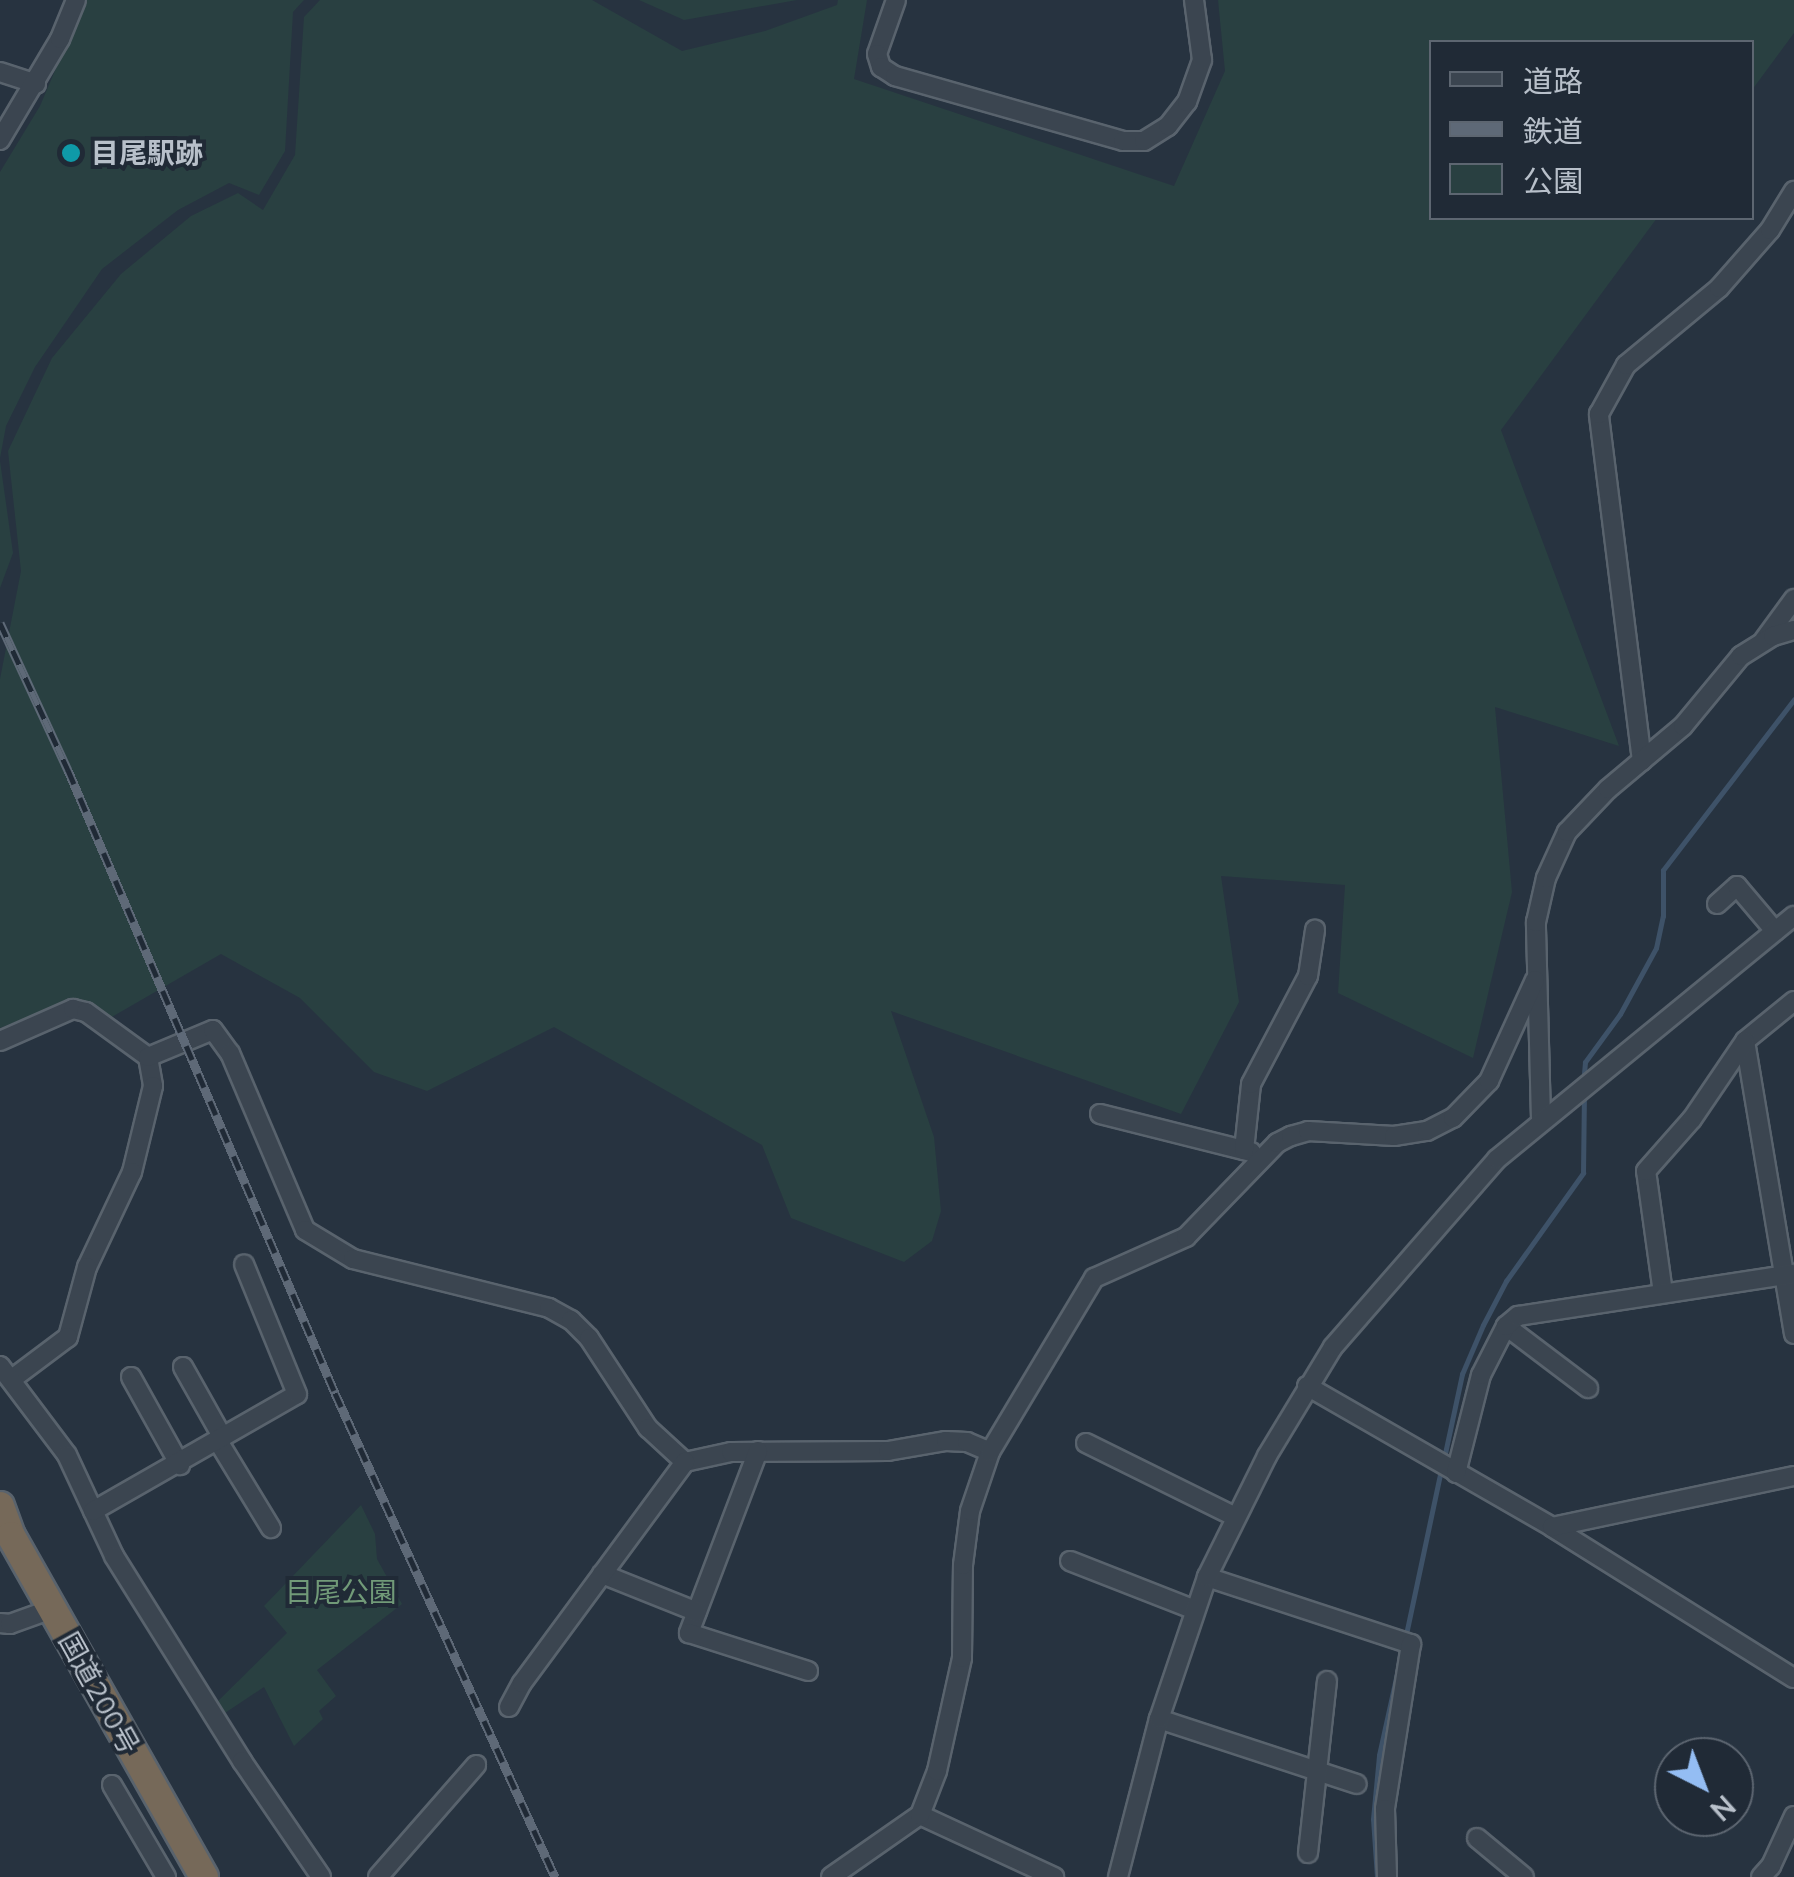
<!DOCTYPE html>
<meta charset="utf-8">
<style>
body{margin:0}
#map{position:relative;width:1794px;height:1877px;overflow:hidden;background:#273340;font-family:Mulish,"Noto Sans JP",sans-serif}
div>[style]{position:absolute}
.green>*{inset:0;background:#294041}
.stream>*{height:5px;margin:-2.5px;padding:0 2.5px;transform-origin:2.5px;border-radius:2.5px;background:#3e5268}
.roads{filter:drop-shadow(2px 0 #59636d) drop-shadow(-2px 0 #59636d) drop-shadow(0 2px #59636d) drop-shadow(0 -2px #59636d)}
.minor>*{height:18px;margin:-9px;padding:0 9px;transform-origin:9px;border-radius:9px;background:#3b4550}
.highway>*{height:28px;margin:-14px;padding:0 14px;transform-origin:14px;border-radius:14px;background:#766959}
.rail>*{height:9px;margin-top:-4.5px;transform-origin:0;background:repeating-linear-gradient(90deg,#202a36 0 15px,#5e6977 0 30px);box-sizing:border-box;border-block:2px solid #5e6977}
.dots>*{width:28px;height:28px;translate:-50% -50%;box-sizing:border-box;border:5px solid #202a36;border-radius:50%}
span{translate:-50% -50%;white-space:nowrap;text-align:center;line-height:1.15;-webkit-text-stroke:8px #202a36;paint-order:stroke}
.poi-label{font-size:28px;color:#b8c0ca;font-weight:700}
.left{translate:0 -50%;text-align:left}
.park-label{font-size:28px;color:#719a78}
.street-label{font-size:28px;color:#b8c0ca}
.legend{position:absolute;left:1429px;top:40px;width:325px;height:180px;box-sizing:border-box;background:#202a36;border:2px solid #5d6671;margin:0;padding:12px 18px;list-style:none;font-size:30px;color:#b8c0ca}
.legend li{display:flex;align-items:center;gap:20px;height:50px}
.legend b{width:50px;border:2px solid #5d6671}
.north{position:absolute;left:1654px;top:1737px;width:100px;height:100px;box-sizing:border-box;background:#202a36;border:2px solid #5d6671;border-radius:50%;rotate:138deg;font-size:28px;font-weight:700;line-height:40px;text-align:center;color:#b8c0ca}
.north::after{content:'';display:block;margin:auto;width:35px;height:45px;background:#94bdf3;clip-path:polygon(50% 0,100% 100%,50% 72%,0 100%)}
</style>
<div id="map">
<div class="green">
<div style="clip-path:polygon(85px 0,304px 0,293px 12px,285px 151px,259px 195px,229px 183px,178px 210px,102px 269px,35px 367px,6px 426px,0 458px,0 172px,40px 106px)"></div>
<div style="clip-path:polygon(320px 0,592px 0,682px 51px,765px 31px,837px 5px,838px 0,867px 0,854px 79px,1174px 186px,1225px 71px,1218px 0,1794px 0,1794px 33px,1752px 90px,1752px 42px,1432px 42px,1432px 218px,1657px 218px,1501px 430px,1619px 746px,1495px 707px,1512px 892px,1473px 1058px,1338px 993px,1345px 885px,1221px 876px,1239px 1002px,1181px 1114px,891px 1011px,934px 1137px,941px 1211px,932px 1241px,904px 1262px,791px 1218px,762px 1145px,554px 1027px,427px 1091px,374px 1072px,300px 998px,221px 954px,110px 1018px,72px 1000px,0 1028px,0 679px,21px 571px,8px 451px,52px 358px,121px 274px,191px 216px,238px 193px,263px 210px,295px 155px,304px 17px)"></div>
<div style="clip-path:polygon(639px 0,797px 0,684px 20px)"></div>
<div style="clip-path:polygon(0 461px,13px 553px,0 588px)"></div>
<div style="clip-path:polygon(361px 1505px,375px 1534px,377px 1559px,402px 1604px,317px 1670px,336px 1696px,319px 1711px,323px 1719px,294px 1746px,264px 1687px,222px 1715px,215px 1704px,287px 1633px,264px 1606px)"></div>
</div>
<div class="stream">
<div style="left:1583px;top:1085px;width:23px;rotate:-85deg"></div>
<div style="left:1585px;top:1062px;width:59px;rotate:-53.9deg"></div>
<div style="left:1620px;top:1014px;width:75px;rotate:-61.4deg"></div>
<div style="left:1656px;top:948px;width:33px;rotate:-78deg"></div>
<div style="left:1663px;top:916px;width:46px;rotate:-90deg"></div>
<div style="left:1663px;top:870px;width:215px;rotate:-52.5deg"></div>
<div style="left:1444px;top:1458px;width:86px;rotate:-77.9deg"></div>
<div style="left:1462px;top:1374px;width:53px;rotate:-66.8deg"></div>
<div style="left:1483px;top:1325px;width:50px;rotate:-62.4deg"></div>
<div style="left:1506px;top:1281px;width:133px;rotate:-54.5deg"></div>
<div style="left:1583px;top:1173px;width:78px;rotate:-89.3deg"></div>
<div style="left:1405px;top:1639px;width:174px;rotate:-78deg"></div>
<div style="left:1377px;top:1877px;width:58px;rotate:-93.9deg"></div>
<div style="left:1373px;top:1819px;width:64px;rotate:-84.6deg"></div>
<div style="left:1379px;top:1755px;width:93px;rotate:-77.6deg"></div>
</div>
<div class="roads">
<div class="minor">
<div style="left:896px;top:0;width:57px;rotate:109.4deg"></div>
<div style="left:877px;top:54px;width:14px;rotate:73deg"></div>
<div style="left:881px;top:67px;width:17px;rotate:33deg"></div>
<div style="left:895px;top:76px;width:237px;rotate:15.9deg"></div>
<div style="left:1123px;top:141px;width:21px"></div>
<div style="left:1144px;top:141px;width:28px;rotate:-32deg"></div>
<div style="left:1168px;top:126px;width:31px;rotate:-52deg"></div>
<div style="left:1187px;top:102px;width:45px;rotate:-70.3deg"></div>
<div style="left:1202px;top:60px;width:61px;rotate:-97.6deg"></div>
<div style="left:0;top:72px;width:38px;rotate:18deg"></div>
<div style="left:0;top:140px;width:117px;rotate:-59.3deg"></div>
<div style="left:60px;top:39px;width:42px;rotate:-67.7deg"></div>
<div style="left:1764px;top:640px;width:51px;rotate:-53.8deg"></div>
<div style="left:1642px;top:761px;width:350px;rotate:-97.1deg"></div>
<div style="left:1599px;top:414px;width:56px;rotate:-61.1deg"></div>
<div style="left:1626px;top:365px;width:121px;rotate:-39.6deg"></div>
<div style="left:1719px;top:288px;width:77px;rotate:-48.7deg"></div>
<div style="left:1770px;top:230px;width:46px;rotate:-58.4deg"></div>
<div style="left:1717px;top:904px;width:27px;rotate:-42deg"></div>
<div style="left:1737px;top:886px;width:59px;rotate:49.8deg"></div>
<div style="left:1794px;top:1001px;width:63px;rotate:140.8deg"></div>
<div style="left:1745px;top:1041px;width:297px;rotate:80.5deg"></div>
<div style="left:0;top:1041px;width:80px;rotate:-23.7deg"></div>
<div style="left:73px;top:1009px;width:13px;rotate:13deg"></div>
<div style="left:86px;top:1012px;width:77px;rotate:36deg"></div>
<div style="left:148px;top:1057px;width:29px;rotate:80deg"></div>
<div style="left:153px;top:1086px;width:89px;rotate:103.7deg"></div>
<div style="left:132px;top:1172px;width:105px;rotate:115.3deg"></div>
<div style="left:87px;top:1267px;width:73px;rotate:105.2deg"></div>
<div style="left:68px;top:1337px;width:70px;rotate:143.1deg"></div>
<div style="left:148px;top:1057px;width:70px;rotate:-22.6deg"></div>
<div style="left:213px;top:1030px;width:29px;rotate:54deg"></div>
<div style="left:230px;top:1053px;width:192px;rotate:67deg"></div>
<div style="left:305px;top:1230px;width:56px;rotate:31.1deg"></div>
<div style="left:353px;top:1259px;width:202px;rotate:14deg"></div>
<div style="left:549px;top:1308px;width:25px;rotate:29deg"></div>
<div style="left:571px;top:1320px;width:25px;rotate:45deg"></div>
<div style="left:589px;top:1338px;width:108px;rotate:56.8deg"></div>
<div style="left:648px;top:1428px;width:50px;rotate:42.6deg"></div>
<div style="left:685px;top:1462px;width:47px;rotate:-12.3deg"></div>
<div style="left:731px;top:1452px;width:157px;rotate:-0.4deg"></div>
<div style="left:888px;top:1451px;width:59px;rotate:-9.8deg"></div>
<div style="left:946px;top:1441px;width:21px;rotate:3deg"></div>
<div style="left:967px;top:1442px;width:25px;rotate:23deg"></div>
<div style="left:1100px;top:1114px;width:156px;rotate:14.1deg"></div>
<div style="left:1541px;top:1119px;width:197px;rotate:-91.5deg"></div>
<div style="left:1536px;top:922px;width:45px;rotate:-77.2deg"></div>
<div style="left:1546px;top:878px;width:51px;rotate:-65.5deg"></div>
<div style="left:1567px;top:832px;width:59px;rotate:-46.4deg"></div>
<div style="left:1608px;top:789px;width:98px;rotate:-40deg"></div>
<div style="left:1683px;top:726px;width:91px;rotate:-50.4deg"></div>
<div style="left:1741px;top:656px;width:38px;rotate:-32deg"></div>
<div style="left:1773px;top:636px;width:22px;rotate:-16deg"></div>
<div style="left:1244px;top:1150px;width:66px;rotate:-83.9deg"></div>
<div style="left:1251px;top:1084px;width:122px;rotate:-62.2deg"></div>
<div style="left:1308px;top:976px;width:47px;rotate:-81.3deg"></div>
<div style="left:1663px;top:1293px;width:123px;rotate:-97.9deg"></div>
<div style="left:1646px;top:1171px;width:69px;rotate:-48.5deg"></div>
<div style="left:1692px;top:1119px;width:94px;rotate:-55.8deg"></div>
<div style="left:1506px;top:1326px;width:103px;rotate:37.1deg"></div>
<div style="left:0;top:1366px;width:111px;rotate:53deg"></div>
<div style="left:67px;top:1455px;width:111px;rotate:65deg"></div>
<div style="left:114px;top:1556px;width:242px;rotate:58deg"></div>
<div style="left:242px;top:1761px;width:140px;rotate:55.7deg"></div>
<div style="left:183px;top:1367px;width:81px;rotate:60.6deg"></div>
<div style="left:131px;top:1377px;width:101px;rotate:60.9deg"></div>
<div style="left:1307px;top:1386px;width:283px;rotate:29.9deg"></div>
<div style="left:1552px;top:1527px;width:285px;rotate:32deg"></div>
<div style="left:218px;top:1441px;width:102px;rotate:58.7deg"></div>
<div style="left:1086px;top:1443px;width:167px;rotate:26.3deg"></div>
<div style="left:758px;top:1451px;width:195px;rotate:110.8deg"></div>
<div style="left:689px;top:1633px;width:125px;rotate:17.7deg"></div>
<div style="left:1456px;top:1473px;width:101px;rotate:-75.7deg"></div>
<div style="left:1481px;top:1375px;width:55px;rotate:-63deg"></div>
<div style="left:1506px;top:1326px;width:16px;rotate:-40deg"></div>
<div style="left:1518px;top:1316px;width:279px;rotate:-8.7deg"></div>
<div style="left:93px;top:1511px;width:235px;rotate:-29.8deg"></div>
<div style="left:297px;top:1394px;width:140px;rotate:-112.2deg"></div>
<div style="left:1552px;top:1527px;width:247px;rotate:-11.9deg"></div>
<div style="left:1070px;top:1561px;width:134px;rotate:21.4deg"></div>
<div style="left:602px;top:1574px;width:102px;rotate:21.8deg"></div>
<div style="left:1207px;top:1577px;width:215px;rotate:18.2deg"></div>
<div style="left:1411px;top:1644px;width:167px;rotate:99deg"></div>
<div style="left:1385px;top:1809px;width:68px;rotate:88.3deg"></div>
<div style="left:0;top:1623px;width:10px;rotate:6deg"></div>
<div style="left:10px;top:1624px;width:45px;rotate:-19.7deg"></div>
<div style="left:509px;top:1707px;width:27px;rotate:-62deg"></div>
<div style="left:522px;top:1683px;width:275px;rotate:-53.6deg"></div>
<div style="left:1159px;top:1719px;width:208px;rotate:18.2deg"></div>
<div style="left:112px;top:1785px;width:107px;rotate:59.6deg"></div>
<div style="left:920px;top:1815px;width:148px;rotate:24.8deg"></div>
<div style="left:1477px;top:1838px;width:61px;rotate:39.7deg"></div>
<div style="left:1308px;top:1853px;width:173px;rotate:-83.7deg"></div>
<div style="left:378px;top:1877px;width:149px;rotate:-48.8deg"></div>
<div style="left:831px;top:1877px;width:108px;rotate:-34.9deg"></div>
<div style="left:920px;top:1815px;width:47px;rotate:-68.9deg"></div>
<div style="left:937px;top:1771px;width:116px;rotate:-77.5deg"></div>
<div style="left:962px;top:1658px;width:93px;rotate:-89.4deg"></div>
<div style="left:963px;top:1565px;width:54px;rotate:-82.6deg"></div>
<div style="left:970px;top:1511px;width:62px;rotate:-71.3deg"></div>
<div style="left:990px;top:1452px;width:203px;rotate:-59.1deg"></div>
<div style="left:1094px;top:1278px;width:101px;rotate:-24deg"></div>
<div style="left:1186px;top:1237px;width:131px;rotate:-45.9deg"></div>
<div style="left:1277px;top:1143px;width:16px;rotate:-27deg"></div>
<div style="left:1291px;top:1136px;width:18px;rotate:-16deg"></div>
<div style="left:1308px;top:1131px;width:86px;rotate:3.3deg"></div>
<div style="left:1394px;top:1136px;width:33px;rotate:-9deg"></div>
<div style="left:1427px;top:1131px;width:29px;rotate:-27deg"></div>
<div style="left:1453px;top:1118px;width:52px;rotate:-45.8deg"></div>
<div style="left:1489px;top:1081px;width:111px;rotate:-65.5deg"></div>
<div style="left:1118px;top:1877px;width:163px;rotate:-75.5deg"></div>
<div style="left:1159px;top:1719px;width:150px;rotate:-71.3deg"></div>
<div style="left:1207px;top:1577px;width:135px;rotate:-63.6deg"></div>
<div style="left:1267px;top:1456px;width:127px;rotate:-58.8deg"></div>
<div style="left:1333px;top:1347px;width:249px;rotate:-48.9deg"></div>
<div style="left:1497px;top:1159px;width:384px;rotate:-39.3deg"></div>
<div style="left:1761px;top:1877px;width:15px;rotate:-48deg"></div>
<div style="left:1771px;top:1866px;width:55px;rotate:-65.3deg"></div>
</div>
<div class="highway">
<div style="left:0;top:1506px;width:32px;rotate:70deg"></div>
<div style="left:11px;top:1536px;width:392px;rotate:60.5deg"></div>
</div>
</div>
<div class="rail">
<div style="left:0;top:623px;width:162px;rotate:65.2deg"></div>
<div style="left:68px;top:770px;width:678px;rotate:66.8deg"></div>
<div style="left:335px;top:1393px;width:532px;rotate:65.56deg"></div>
</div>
<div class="dots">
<div style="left:71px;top:153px;background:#0f9aa8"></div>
</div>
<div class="poi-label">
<span class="left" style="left:91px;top:153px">目尾駅跡</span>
</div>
<div class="park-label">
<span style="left:341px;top:1592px">目尾公園</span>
</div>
<div class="street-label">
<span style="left:99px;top:1693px;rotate:61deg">国道200号</span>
</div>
<ul class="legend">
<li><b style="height:12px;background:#3b4550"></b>道路</li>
<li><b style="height:12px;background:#5e6977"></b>鉄道</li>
<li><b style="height:28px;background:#294041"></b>公園</li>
</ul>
<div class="north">N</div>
</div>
